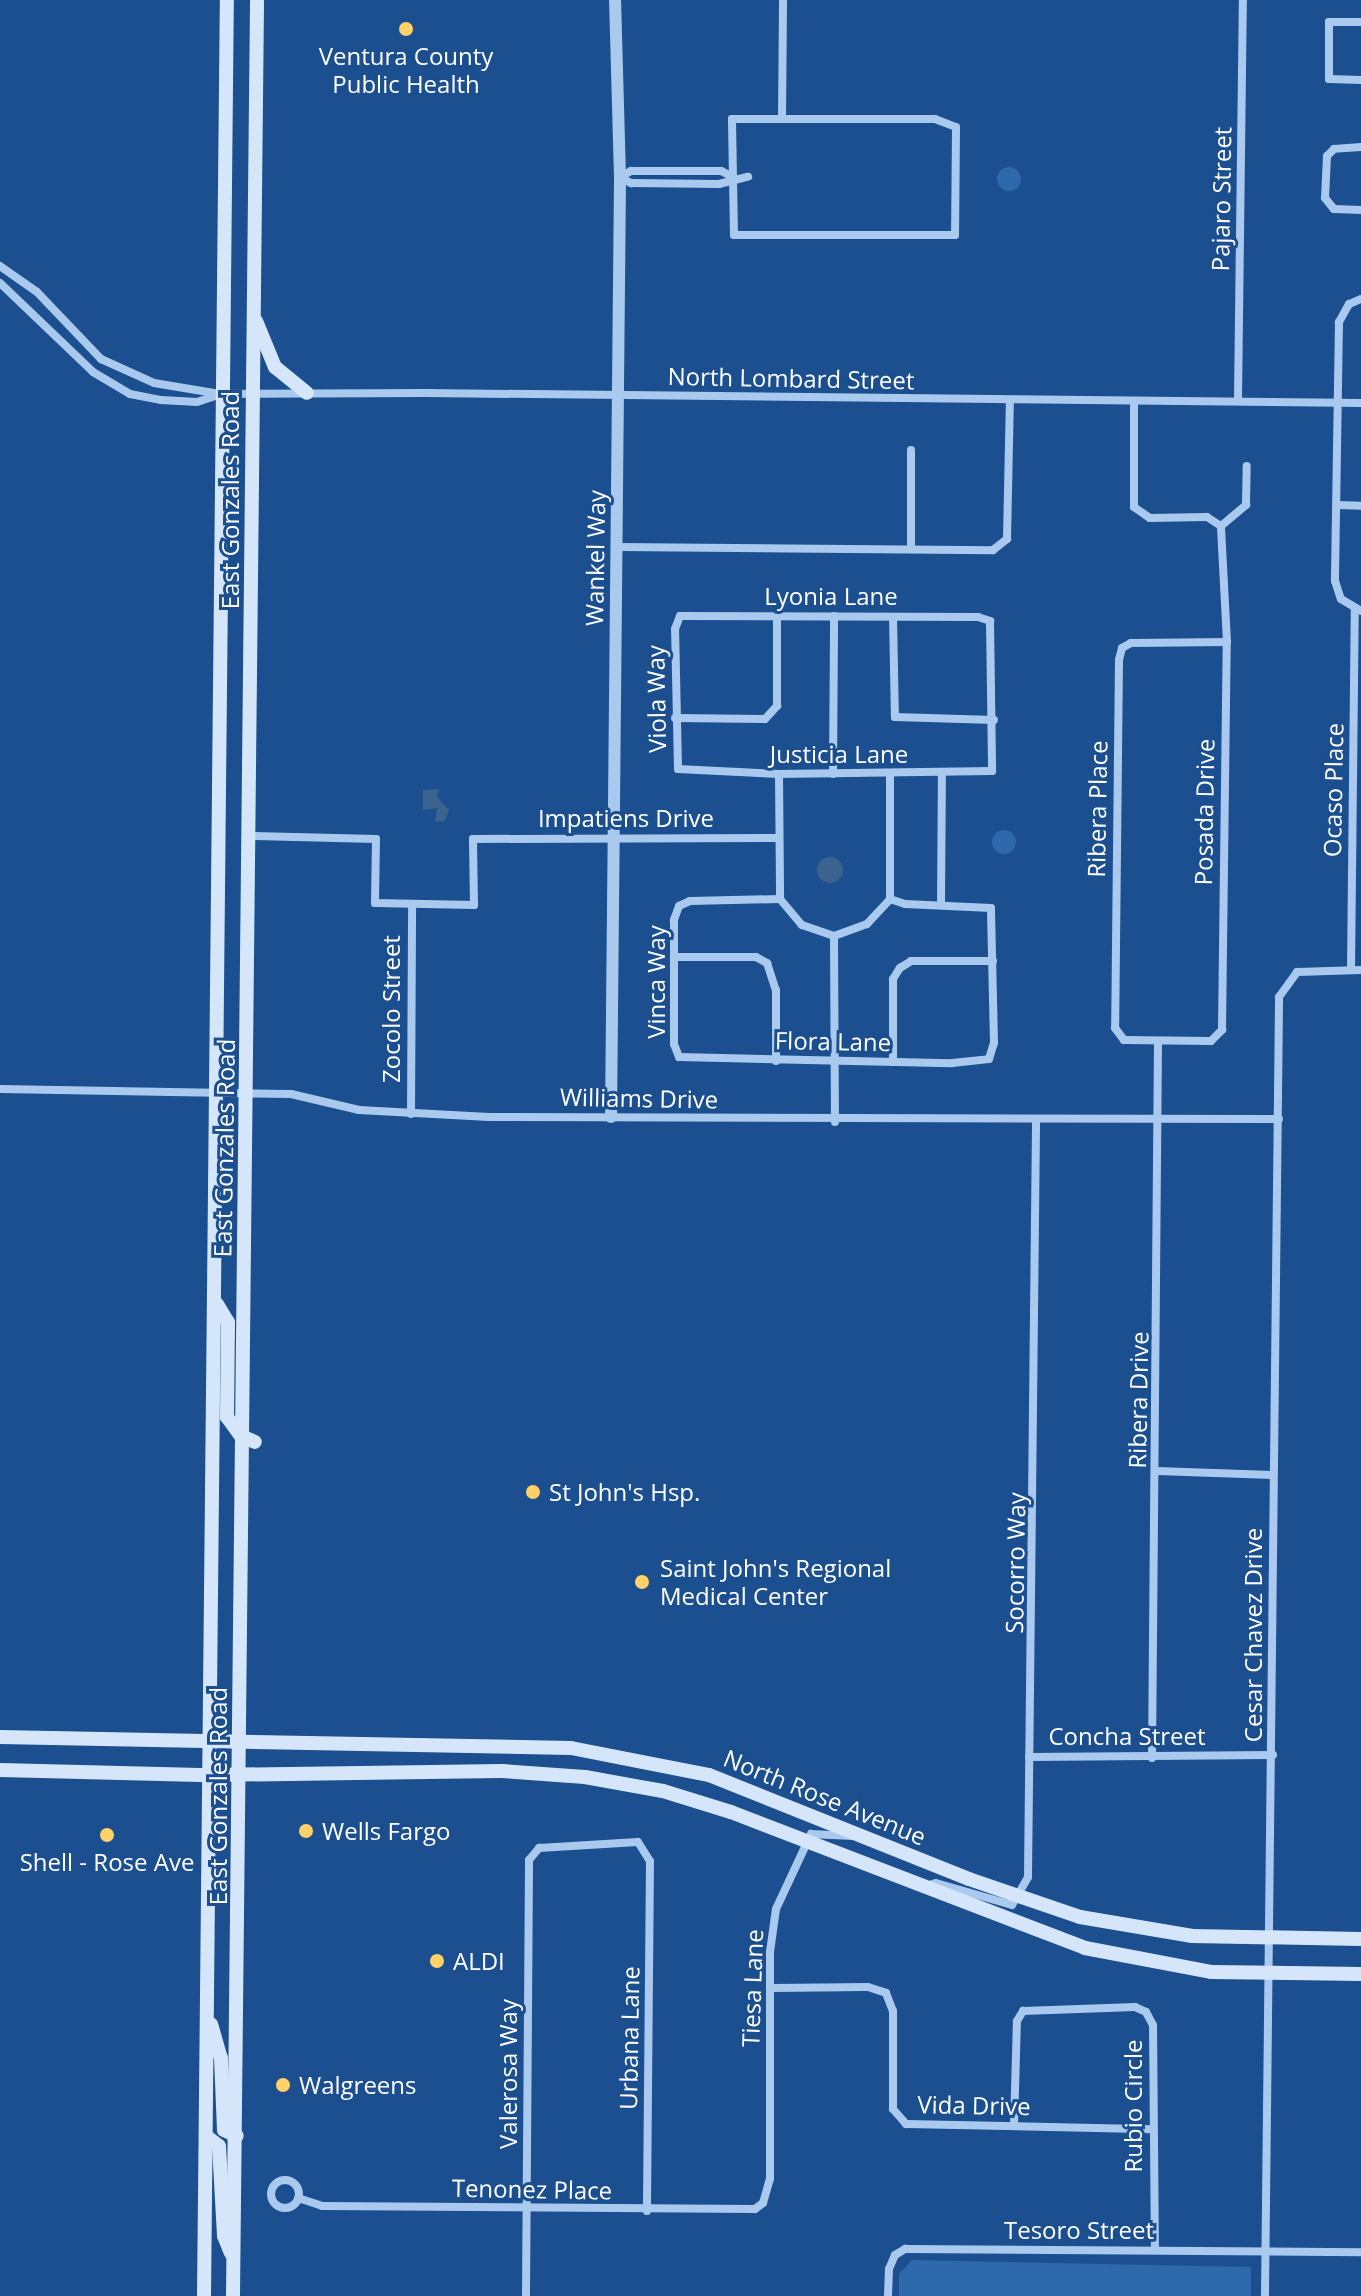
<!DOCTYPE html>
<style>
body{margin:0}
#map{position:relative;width:1361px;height:2296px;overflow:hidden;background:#1b4f8f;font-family:"Open Sans",sans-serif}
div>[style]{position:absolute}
.green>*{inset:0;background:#2e69ad}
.round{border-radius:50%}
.water>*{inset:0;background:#3c6290}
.minor>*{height:8px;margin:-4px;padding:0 4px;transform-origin:4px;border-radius:4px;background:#a9c9ee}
.minor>.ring{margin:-4px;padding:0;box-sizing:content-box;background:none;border:8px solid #a9c9ee;border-radius:50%}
.tertiary>*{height:12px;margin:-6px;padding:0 6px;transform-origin:6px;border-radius:6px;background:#a9c9ee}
.secondary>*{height:14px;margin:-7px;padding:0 7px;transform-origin:7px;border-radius:7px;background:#d6e6fa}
.dots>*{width:22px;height:22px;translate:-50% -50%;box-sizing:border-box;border:4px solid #1b4f8f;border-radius:50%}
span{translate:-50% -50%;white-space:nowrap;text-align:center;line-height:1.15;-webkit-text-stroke:6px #1b4f8f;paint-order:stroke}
.poi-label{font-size:24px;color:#fff}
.left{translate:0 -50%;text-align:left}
.street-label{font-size:24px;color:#fff}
</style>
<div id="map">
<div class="green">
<div class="round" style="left:997px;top:167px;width:24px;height:24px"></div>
<div class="round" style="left:992px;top:830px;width:24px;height:24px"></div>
<div style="clip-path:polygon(912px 2260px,1251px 2267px,1251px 2296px,899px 2296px,899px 2274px)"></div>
</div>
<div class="water">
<div style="clip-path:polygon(439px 789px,437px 797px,449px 810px,445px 821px,435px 822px,437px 808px,423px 810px,423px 790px)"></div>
<div class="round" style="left:817px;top:857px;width:26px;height:26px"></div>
</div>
<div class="minor">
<div style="left:1361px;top:22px;width:32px;rotate:180deg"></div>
<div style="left:1329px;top:22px;width:57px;rotate:90deg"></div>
<div style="left:1329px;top:79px;width:32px;rotate:2deg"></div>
<div style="left:732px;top:119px;width:203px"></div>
<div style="left:935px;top:119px;width:22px;rotate:21deg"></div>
<div style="left:956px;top:127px;width:108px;rotate:90.5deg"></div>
<div style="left:955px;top:235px;width:221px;rotate:180deg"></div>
<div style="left:734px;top:235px;width:116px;rotate:-91deg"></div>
<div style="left:782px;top:119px;width:119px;rotate:-89.5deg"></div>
<div style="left:1361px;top:147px;width:27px;rotate:176deg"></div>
<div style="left:1334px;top:149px;width:10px;rotate:135deg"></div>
<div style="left:1327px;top:156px;width:42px;rotate:92.7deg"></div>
<div style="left:1325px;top:198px;width:14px;rotate:51deg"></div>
<div style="left:1334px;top:209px;width:27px;rotate:2deg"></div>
<div style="left:733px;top:177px;width:13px;rotate:-153deg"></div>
<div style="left:721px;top:171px;width:90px;rotate:180deg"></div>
<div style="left:631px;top:171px;width:13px;rotate:151deg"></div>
<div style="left:620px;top:177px;width:13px;rotate:29deg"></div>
<div style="left:631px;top:183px;width:88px;rotate:0.7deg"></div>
<div style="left:719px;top:184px;width:30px;rotate:-14deg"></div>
<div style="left:0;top:266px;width:45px;rotate:35.1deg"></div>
<div style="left:37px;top:292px;width:93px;rotate:46.3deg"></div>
<div style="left:101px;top:359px;width:58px;rotate:24.4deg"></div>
<div style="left:154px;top:383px;width:67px;rotate:9.5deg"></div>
<div style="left:0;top:283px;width:129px;rotate:43.7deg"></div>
<div style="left:93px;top:372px;width:43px;rotate:30.7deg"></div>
<div style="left:130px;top:394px;width:32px;rotate:11deg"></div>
<div style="left:161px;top:400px;width:36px;rotate:3deg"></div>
<div style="left:197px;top:402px;width:25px;rotate:-18deg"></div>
<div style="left:221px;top:394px;width:205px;rotate:-0.3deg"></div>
<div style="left:426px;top:393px;width:935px;rotate:0.61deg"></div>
<div style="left:1361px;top:299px;width:13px;rotate:157deg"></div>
<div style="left:1349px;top:304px;width:21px;rotate:119deg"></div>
<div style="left:1339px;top:322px;width:259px;rotate:90.9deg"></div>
<div style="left:1335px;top:581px;width:19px;rotate:72deg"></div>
<div style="left:1341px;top:599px;width:23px;rotate:31deg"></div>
<div style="left:1238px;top:399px;width:399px;rotate:-89.3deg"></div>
<div style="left:1134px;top:401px;width:106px;rotate:90deg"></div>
<div style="left:1134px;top:507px;width:19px;rotate:35deg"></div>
<div style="left:1150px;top:518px;width:57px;rotate:-1deg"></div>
<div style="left:1207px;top:517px;width:17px;rotate:33deg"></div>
<div style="left:911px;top:450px;width:99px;rotate:90deg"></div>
<div style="left:1337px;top:505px;width:24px;rotate:2deg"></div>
<div style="left:617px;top:547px;width:376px;rotate:0.5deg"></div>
<div style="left:993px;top:550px;width:18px;rotate:-38deg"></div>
<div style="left:1007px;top:539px;width:139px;rotate:-88.8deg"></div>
<div style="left:680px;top:616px;width:298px;rotate:0.2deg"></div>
<div style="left:978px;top:617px;width:13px;rotate:18deg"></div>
<div style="left:990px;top:621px;width:150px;rotate:89.2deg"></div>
<div style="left:992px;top:771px;width:213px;rotate:179.2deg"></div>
<div style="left:779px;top:774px;width:101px;rotate:-177.2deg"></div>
<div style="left:678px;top:769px;width:140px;rotate:-91.2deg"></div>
<div style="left:675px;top:629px;width:14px;rotate:-69deg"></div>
<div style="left:893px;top:617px;width:100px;rotate:88.9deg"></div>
<div style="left:895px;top:717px;width:99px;rotate:1.7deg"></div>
<div style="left:1227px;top:642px;width:96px;rotate:179.4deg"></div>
<div style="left:1131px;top:643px;width:10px;rotate:151deg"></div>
<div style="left:1122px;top:648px;width:12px;rotate:104deg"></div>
<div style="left:1119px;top:660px;width:368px;rotate:90.6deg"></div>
<div style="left:1115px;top:1028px;width:15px;rotate:53deg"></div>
<div style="left:1124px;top:1040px;width:87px;rotate:0.7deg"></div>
<div style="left:1211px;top:1041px;width:16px;rotate:-45deg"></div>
<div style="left:1222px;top:1030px;width:388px;rotate:-89.3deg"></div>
<div style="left:1227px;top:642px;width:116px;rotate:-93deg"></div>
<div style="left:1221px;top:526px;width:33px;rotate:-40deg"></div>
<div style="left:1246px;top:505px;width:39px;rotate:-89deg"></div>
<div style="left:675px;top:718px;width:90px;rotate:0.6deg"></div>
<div style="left:765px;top:719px;width:18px;rotate:-47deg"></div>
<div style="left:777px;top:706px;width:90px;rotate:-90deg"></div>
<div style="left:779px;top:774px;width:125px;rotate:89.5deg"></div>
<div style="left:780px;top:899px;width:34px;rotate:50deg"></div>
<div style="left:802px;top:925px;width:34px;rotate:19deg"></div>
<div style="left:834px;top:936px;width:35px;rotate:-20deg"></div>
<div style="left:867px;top:924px;width:34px;rotate:-47deg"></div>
<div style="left:890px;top:899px;width:125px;rotate:-90deg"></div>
<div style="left:833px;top:774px;width:158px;rotate:-89.6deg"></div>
<div style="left:249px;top:836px;width:127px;rotate:1.4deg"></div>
<div style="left:376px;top:839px;width:64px;rotate:90.9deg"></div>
<div style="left:375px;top:903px;width:99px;rotate:1.2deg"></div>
<div style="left:474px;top:905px;width:66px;rotate:-90.9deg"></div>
<div style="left:473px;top:839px;width:306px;rotate:-0.2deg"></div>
<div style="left:780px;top:899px;width:90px;rotate:178.7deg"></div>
<div style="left:690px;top:901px;width:12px;rotate:156deg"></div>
<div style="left:679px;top:906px;width:15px;rotate:110deg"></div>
<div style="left:674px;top:920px;width:124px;rotate:90deg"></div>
<div style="left:674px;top:1044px;width:14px;rotate:69deg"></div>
<div style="left:679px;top:1057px;width:273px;rotate:1.3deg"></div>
<div style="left:952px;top:1063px;width:37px;rotate:-6deg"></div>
<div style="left:989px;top:1059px;width:17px;rotate:-73deg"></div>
<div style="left:994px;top:1043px;width:135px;rotate:-91.3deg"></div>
<div style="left:991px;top:908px;width:86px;rotate:-177.3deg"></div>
<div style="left:905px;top:904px;width:16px;rotate:-162deg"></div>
<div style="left:941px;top:904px;width:130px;rotate:-89.6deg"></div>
<div style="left:834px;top:936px;width:186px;rotate:89.7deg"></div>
<div style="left:674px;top:957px;width:82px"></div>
<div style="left:756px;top:957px;width:13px;rotate:29deg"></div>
<div style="left:767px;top:963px;width:28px;rotate:72deg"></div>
<div style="left:776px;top:990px;width:71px;rotate:90deg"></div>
<div style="left:1351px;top:970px;width:359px;rotate:-89.4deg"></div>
<div style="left:893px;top:1062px;width:83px;rotate:-90deg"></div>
<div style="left:893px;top:979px;width:13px;rotate:-58deg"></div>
<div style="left:900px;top:968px;width:13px;rotate:-32deg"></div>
<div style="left:911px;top:961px;width:82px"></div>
<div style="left:0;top:1089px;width:291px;rotate:1deg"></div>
<div style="left:291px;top:1094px;width:70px;rotate:13.2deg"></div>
<div style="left:359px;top:1110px;width:130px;rotate:3.1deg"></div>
<div style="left:489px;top:1117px;width:790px;rotate:0.15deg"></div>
<div style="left:411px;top:1114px;width:210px;rotate:-89.7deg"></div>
<div style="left:1157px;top:1471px;width:115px;rotate:2deg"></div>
<div style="left:1029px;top:1757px;width:244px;rotate:-0.5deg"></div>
<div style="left:1152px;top:1758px;width:716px;rotate:-89.52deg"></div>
<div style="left:926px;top:1886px;width:10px;rotate:-17deg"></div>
<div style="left:936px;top:1883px;width:79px;rotate:16.1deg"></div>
<div style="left:1012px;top:1905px;width:32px;rotate:-60deg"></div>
<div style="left:1028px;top:1877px;width:755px;rotate:-89.39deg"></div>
<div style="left:771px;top:1988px;width:97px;rotate:-0.6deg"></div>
<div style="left:868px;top:1987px;width:19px;rotate:18deg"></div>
<div style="left:886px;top:1993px;width:19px;rotate:69deg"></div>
<div style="left:893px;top:2011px;width:98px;rotate:90deg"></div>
<div style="left:893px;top:2109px;width:20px;rotate:49deg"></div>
<div style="left:906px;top:2124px;width:246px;rotate:1.2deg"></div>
<div style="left:1014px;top:2126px;width:105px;rotate:-88.4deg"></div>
<div style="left:1017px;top:2021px;width:12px;rotate:-59deg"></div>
<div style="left:1023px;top:2011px;width:112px;rotate:-2deg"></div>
<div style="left:1135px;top:2007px;width:12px;rotate:24deg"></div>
<div style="left:1146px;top:2012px;width:15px;rotate:62deg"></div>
<div style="left:1153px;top:2025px;width:225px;rotate:89.5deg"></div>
<div class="ring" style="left:271px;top:2180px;width:20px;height:20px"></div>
<div style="left:298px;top:2198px;width:25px;rotate:18deg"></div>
<div style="left:322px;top:2206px;width:433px;rotate:0.4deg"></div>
<div style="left:755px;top:2209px;width:10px;rotate:-37deg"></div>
<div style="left:763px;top:2203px;width:25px;rotate:-74deg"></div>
<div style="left:770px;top:2179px;width:227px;rotate:-90deg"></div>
<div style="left:770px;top:1952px;width:43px;rotate:-82.1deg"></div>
<div style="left:776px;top:1909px;width:83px;rotate:-65deg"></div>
<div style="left:811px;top:1834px;width:42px;rotate:2.7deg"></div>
<div style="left:526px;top:2296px;width:436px;rotate:-89.6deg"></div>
<div style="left:529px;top:1860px;width:16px;rotate:-50deg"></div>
<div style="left:539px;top:1848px;width:99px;rotate:-3.5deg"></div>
<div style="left:638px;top:1842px;width:22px;rotate:58deg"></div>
<div style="left:650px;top:1861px;width:350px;rotate:90.5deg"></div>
<div style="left:888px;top:2296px;width:27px;rotate:-88deg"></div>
<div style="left:889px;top:2269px;width:15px;rotate:-67deg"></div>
<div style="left:895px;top:2255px;width:12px;rotate:-31deg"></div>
<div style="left:905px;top:2249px;width:456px;rotate:0.4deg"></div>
<div style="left:1265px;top:2296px;width:1299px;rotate:-89.38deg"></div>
<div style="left:1279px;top:997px;width:31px;rotate:-54deg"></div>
<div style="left:1297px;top:972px;width:64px;rotate:-1.8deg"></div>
</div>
<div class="tertiary">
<div style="left:611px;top:1117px;width:940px;rotate:-89.45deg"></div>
<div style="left:620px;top:177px;width:177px;rotate:-91.6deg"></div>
</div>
<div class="secondary">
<div style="left:256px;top:321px;width:50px;rotate:67.6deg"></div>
<div style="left:275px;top:367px;width:41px;rotate:39.1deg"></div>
<div style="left:217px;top:1304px;width:21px;rotate:59deg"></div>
<div style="left:228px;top:1322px;width:95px;rotate:90.6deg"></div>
<div style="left:227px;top:1417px;width:24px;rotate:54deg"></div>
<div style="left:241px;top:1436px;width:15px;rotate:23deg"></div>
<div style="left:0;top:1737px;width:571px;rotate:1.1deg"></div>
<div style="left:571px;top:1748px;width:141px;rotate:11.1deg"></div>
<div style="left:709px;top:1775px;width:280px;rotate:21.8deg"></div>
<div style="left:969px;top:1879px;width:117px;rotate:18.9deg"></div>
<div style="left:1080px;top:1917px;width:114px;rotate:9.6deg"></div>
<div style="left:1192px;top:1936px;width:169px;rotate:1deg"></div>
<div style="left:0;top:1770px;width:210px;rotate:1.4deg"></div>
<div style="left:210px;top:1775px;width:292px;rotate:-0.8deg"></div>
<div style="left:502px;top:1771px;width:83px;rotate:4.1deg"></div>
<div style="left:585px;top:1777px;width:79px;rotate:10.2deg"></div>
<div style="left:663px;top:1791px;width:71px;rotate:17.2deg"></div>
<div style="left:731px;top:1812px;width:379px;rotate:21deg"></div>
<div style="left:1085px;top:1948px;width:128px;rotate:10.8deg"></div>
<div style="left:1211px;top:1972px;width:150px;rotate:0.8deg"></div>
<div style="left:211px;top:2024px;width:35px;rotate:74deg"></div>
<div style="left:221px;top:2058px;width:72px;rotate:87.6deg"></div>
<div style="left:224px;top:2130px;width:14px;rotate:25deg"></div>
<div style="left:206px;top:2136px;width:16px;rotate:38deg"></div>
<div style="left:219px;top:2146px;width:90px;rotate:86.8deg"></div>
<div style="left:224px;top:2236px;width:18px;rotate:68deg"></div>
<div style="left:204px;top:2296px;width:2296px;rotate:-89.43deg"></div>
<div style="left:233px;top:2296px;width:2296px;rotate:-89.4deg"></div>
</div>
<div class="dots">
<div style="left:406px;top:29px;background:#ffd166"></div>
<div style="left:533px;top:1492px;background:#ffd166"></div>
<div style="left:642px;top:1582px;background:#ffd166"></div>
<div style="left:306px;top:1831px;background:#ffd166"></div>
<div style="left:107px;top:1835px;background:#ffd166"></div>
<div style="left:437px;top:1961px;background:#ffd166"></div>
<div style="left:283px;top:2085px;background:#ffd166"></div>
</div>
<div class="poi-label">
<span style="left:406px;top:70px">Ventura County<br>Public Health</span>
<span class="left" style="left:549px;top:1492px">St John's Hsp.</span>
<span class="left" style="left:660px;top:1582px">Saint John's Regional<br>Medical Center</span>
<span class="left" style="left:322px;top:1831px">Wells Fargo</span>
<span style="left:107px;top:1862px">Shell - Rose Ave</span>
<span class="left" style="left:453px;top:1961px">ALDI</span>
<span class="left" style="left:299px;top:2085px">Walgreens</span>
</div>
<div class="street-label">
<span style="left:1221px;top:199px;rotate:-89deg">Pajaro Street</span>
<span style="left:791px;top:378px;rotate:1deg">North Lombard Street</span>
<span style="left:230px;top:500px;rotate:-90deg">East Gonzales Road</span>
<span style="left:595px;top:558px;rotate:-89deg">Wankel Way</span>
<span style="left:831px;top:596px">Lyonia Lane</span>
<span style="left:656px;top:699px;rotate:-91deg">Viola Way</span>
<span style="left:839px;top:754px">Justicia Lane</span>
<span style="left:1333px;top:790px;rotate:-89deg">Ocaso Place</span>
<span style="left:1097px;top:809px;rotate:-89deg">Ribera Place</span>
<span style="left:1204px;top:812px;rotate:-89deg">Posada Drive</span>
<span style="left:626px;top:818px">Impatiens Drive</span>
<span style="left:656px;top:982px;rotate:-90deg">Vinca Way</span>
<span style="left:391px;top:1009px;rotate:-90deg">Zocolo Street</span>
<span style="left:833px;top:1041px;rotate:1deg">Flora Lane</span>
<span style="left:639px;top:1098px;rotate:1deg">Williams Drive</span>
<span style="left:224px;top:1148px;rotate:-89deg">East Gonzales Road</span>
<span style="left:1138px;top:1400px;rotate:-89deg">Ribera Drive</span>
<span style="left:1015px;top:1563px;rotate:-89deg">Socorro Way</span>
<span style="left:1253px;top:1635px;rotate:-90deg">Cesar Chavez Drive</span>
<span style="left:1127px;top:1736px">Concha Street</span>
<span style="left:218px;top:1796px;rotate:-90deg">East Gonzales Road</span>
<span style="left:825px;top:1797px;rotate:22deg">North Rose Avenue</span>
<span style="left:752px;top:1988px;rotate:-88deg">Tiesa Lane</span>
<span style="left:629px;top:2038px;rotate:-89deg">Urbana Lane</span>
<span style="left:508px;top:2074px;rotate:-90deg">Valerosa Way</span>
<span style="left:974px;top:2105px;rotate:1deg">Vida Drive</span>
<span style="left:1133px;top:2106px;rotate:-90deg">Rubio Circle</span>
<span style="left:532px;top:2189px;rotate:1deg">Tenonez Place</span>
<span style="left:1079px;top:2230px">Tesoro Street</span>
</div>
</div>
